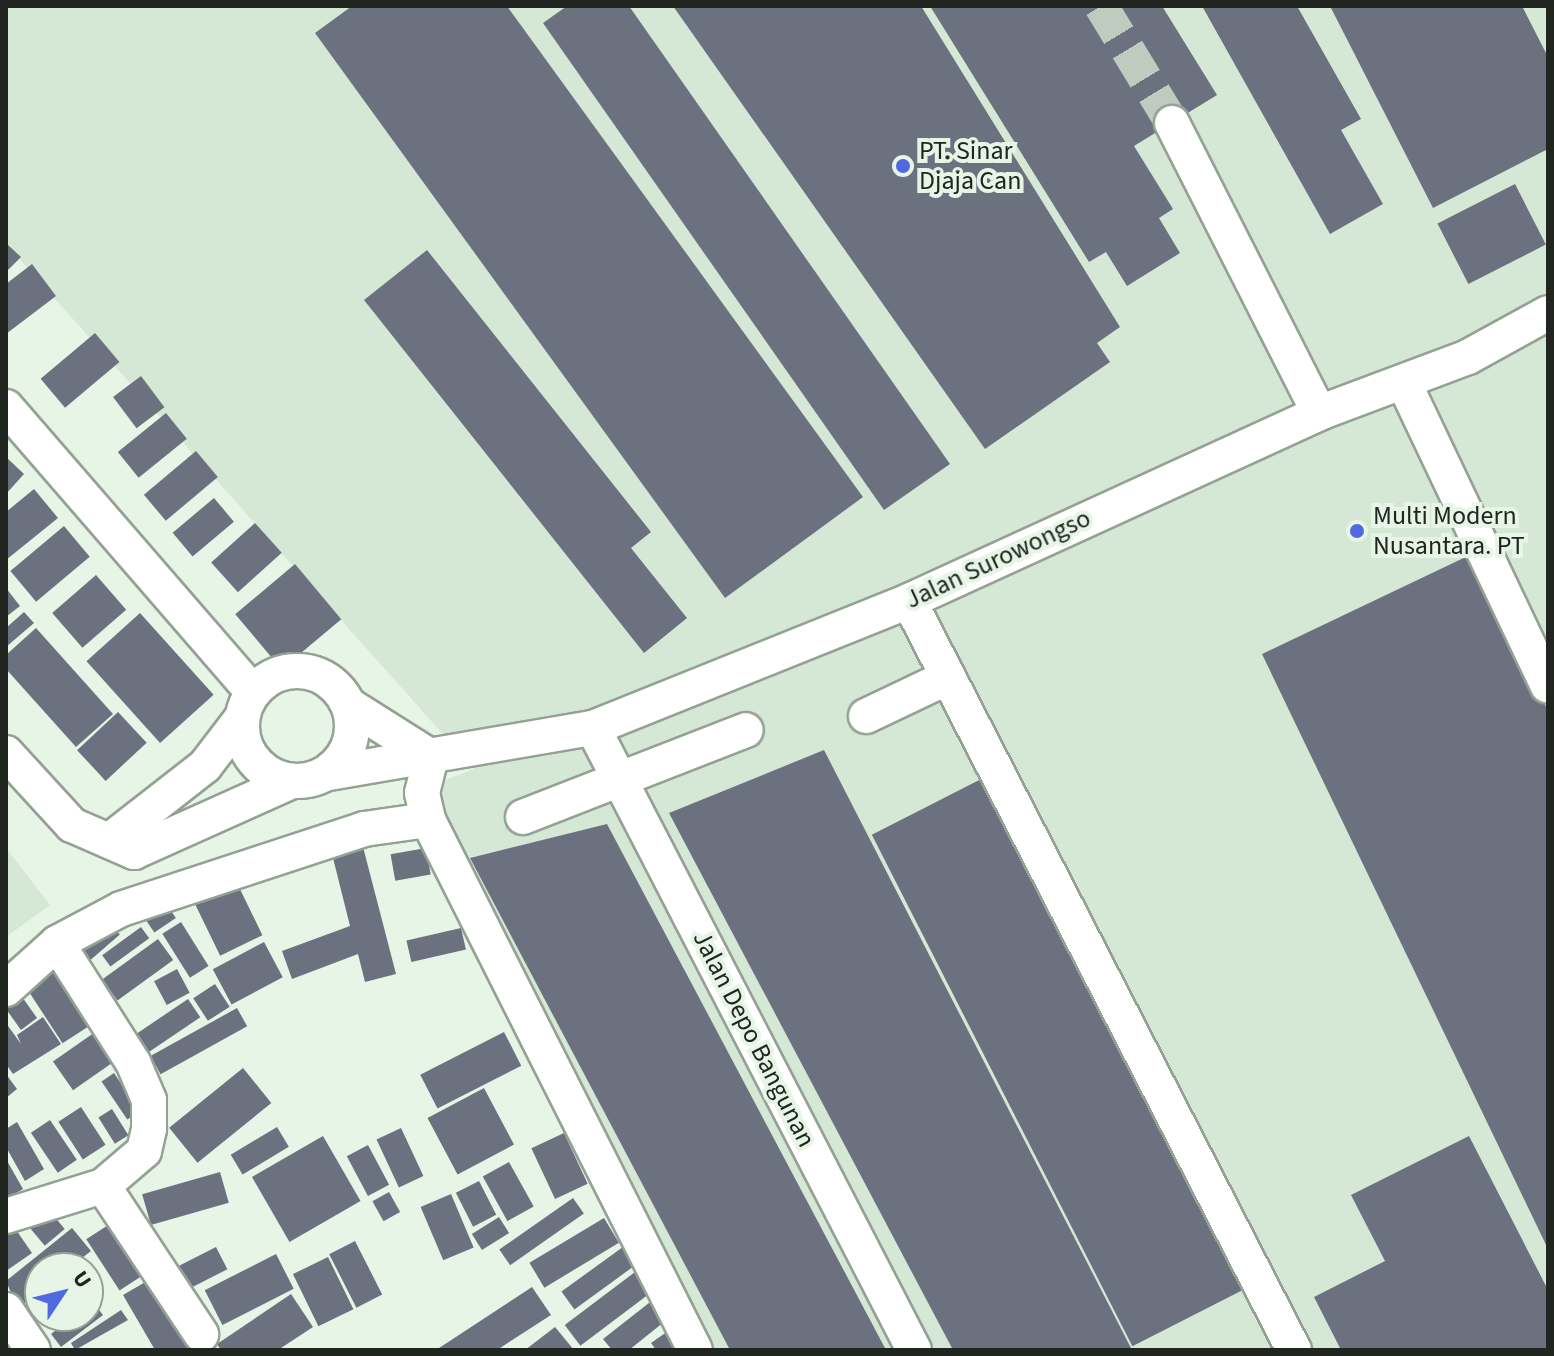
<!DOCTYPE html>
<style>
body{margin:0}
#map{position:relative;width:1554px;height:1356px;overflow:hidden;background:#e7f5e7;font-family:"Source Sans 3",sans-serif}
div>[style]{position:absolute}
.built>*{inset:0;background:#d5e8d5}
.building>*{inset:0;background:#6c717f;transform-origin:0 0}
.minor-tunnel>*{height:34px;margin-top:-17px;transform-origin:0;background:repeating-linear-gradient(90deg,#bfcbbf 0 34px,transparent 0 51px)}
.roads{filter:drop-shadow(2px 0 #94a194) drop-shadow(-2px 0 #94a194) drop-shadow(0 2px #94a194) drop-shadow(0 -2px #94a194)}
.minor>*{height:34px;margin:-17px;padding:0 17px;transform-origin:17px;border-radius:17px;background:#fff}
.minor>.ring{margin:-17px;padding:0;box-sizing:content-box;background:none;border:34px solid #fff;border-radius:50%}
.dots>*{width:22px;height:22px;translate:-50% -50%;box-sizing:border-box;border:4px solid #e7f5e7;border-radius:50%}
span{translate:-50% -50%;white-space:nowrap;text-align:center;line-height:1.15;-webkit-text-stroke:8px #e7f5e7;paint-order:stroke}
.poi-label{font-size:26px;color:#202520}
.left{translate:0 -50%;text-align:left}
.street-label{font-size:26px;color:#202520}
.frame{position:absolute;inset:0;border:8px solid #202520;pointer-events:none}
.north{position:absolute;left:24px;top:1252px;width:80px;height:80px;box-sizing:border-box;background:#e7f5e7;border:2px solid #97a297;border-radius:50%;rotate:55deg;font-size:22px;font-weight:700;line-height:32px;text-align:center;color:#202520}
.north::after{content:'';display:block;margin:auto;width:28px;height:36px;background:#5169de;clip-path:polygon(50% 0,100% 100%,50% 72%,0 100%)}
</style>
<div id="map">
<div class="built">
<div style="clip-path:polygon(6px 6px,1548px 6px,1548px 1350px,712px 1350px,446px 844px,425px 788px,474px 769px,6px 244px)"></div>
<div style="clip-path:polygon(6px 848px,50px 905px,6px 937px)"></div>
</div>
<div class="building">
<div style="clip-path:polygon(352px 6px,507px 6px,863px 497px,725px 598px,315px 33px)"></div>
<div style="clip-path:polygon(567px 6px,629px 6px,950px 464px,884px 510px,543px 23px)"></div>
<div style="clip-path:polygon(673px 6px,921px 6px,1120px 327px,1097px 343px,1110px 362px,985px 449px)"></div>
<div style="clip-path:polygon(930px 6px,1162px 6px,1217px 95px,1134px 146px,1173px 209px,1159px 218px,1180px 253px,1127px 286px,1106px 252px,1089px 262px)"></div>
<div style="clip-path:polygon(1202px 6px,1297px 6px,1361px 119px,1341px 130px,1383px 204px,1330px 234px)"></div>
<div style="clip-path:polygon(1330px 6px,1522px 6px,1548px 57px,1548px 149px,1433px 208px)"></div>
<div style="left:1515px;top:184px;width:68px;height:87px;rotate:63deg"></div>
<div style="clip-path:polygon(8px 245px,21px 257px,6px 272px,6px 247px)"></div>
<div style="clip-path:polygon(427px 250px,651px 532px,631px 548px,687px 618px,644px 653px,364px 300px)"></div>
<div style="clip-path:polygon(32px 264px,56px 296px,6px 334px,6px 284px)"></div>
<div style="left:95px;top:333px;width:38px;height:71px;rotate:50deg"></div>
<div style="left:141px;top:376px;width:39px;height:35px;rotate:53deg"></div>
<div style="left:166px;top:413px;width:33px;height:62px;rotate:51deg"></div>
<div style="left:196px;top:451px;width:34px;height:68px;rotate:50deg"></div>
<div style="clip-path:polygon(6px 457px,24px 474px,6px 494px)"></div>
<div style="clip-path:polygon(34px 489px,58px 518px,6px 560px,6px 512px)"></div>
<div style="left:214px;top:498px;width:31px;height:54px;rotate:50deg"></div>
<div style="left:255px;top:523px;width:40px;height:59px;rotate:48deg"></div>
<div style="left:64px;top:526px;width:40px;height:70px;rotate:50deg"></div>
<div style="clip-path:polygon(1472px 554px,1548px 711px,1548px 1249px,1262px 654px)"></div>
<div style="left:295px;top:564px;width:72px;height:78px;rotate:50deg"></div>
<div style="left:96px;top:575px;width:46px;height:58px;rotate:49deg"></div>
<div style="clip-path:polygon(6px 588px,20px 606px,6px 617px)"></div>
<div style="clip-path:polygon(24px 612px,34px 623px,6px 647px,6px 628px)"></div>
<div style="left:140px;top:613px;width:110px;height:72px;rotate:48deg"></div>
<div style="clip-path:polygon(36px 628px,113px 714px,76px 747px,6px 669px,6px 655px)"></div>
<div style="left:118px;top:712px;width:42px;height:56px;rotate:47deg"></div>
<div style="clip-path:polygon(824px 750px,1132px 1350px,953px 1350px,669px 813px)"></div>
<div style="left:993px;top:773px;width:574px;height:136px;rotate:63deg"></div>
<div style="clip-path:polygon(607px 824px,886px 1350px,730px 1350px,470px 858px)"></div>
<div style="clip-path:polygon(362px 843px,396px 974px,365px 982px,358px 954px,292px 979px,282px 951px,350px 926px,331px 850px)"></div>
<div style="left:426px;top:848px;width:27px;height:36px;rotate:80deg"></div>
<div style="left:237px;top:883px;width:58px;height:47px;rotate:64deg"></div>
<div style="left:163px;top:899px;width:23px;height:26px;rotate:56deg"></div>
<div style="left:108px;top:921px;width:18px;height:45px;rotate:49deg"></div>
<div style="left:181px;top:922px;width:52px;height:22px;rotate:58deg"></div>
<div style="left:141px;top:927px;width:14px;height:48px;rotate:54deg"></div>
<div style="left:461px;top:928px;width:22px;height:56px;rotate:77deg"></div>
<div style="left:158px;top:939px;width:26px;height:69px;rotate:54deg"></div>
<div style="left:264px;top:942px;width:40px;height:58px;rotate:62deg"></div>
<div style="left:63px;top:956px;width:73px;height:48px;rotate:57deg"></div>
<div style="left:177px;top:969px;width:27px;height:26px;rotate:62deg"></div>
<div style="left:215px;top:984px;width:27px;height:26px;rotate:57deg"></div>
<div style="clip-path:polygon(20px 994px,37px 1018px,21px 1030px,6px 1009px)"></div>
<div style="left:188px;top:999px;width:22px;height:62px;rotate:56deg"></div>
<div style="left:237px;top:1008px;width:21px;height:99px;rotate:61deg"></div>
<div style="clip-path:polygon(43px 1017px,61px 1044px,13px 1074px,6px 1064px,6px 1023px,21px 1044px,17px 1035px)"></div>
<div style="left:98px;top:1030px;width:35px;height:55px;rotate:55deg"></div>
<div style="left:504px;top:1032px;width:38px;height:94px;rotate:63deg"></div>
<div style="left:243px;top:1068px;width:45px;height:95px;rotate:51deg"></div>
<div style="left:114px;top:1073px;width:46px;height:15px;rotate:56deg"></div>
<div style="clip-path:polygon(6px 1074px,17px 1089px,6px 1098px)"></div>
<div style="left:484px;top:1088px;width:64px;height:64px;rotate:62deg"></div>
<div style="left:81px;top:1107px;width:45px;height:27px;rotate:57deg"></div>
<div style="left:112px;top:1109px;width:31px;height:16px;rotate:58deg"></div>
<div style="left:50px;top:1120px;width:48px;height:23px;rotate:56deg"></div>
<div style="clip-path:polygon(17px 1122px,44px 1169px,25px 1181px,6px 1147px,6px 1129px)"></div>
<div style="left:277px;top:1127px;width:23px;height:54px;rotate:59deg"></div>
<div style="left:401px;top:1128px;width:53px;height:27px;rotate:65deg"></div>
<div style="left:564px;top:1133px;width:56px;height:36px;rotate:65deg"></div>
<div style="left:323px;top:1136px;width:75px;height:82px;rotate:60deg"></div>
<div style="clip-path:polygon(1469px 1136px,1548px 1290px,1548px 1350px,1341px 1350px,1314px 1297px,1385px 1261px,1351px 1195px)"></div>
<div style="left:368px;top:1145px;width:45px;height:24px;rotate:62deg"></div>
<div style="clip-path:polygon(6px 1159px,23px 1189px,6px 1199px)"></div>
<div style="left:509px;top:1162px;width:51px;height:30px;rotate:61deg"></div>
<div style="left:220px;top:1172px;width:32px;height:81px;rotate:74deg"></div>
<div style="left:479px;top:1181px;width:38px;height:26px;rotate:63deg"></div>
<div style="left:389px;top:1192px;width:23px;height:19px;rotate:61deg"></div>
<div style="left:451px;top:1194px;width:58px;height:33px;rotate:67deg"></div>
<div style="left:573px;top:1198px;width:19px;height:90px;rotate:55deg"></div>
<div style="left:48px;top:1209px;width:26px;height:26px;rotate:50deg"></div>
<div style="left:499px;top:1217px;width:19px;height:32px;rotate:58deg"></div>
<div style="left:119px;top:1218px;width:61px;height:39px;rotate:57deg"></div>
<div style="left:604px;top:1218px;width:29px;height:87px;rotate:59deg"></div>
<div style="clip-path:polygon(10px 1221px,32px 1253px,6px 1271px,6px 1224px)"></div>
<div style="clip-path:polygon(72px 1228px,91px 1251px,69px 1268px,40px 1268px,40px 1291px,18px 1309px,6px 1281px)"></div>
<div style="left:355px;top:1241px;width:60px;height:29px;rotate:63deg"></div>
<div style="left:627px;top:1244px;width:22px;height:81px;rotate:54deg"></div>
<div style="left:216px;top:1247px;width:25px;height:43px;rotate:63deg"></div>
<div style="left:276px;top:1254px;width:39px;height:80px;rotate:63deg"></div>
<div style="left:328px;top:1257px;width:58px;height:39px;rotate:64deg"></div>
<div style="left:639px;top:1269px;width:26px;height:93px;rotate:53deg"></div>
<div style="clip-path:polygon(154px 1277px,196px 1350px,155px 1350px,123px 1295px)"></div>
<div style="clip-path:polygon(532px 1287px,551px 1315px,497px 1350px,436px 1350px)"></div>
<div style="clip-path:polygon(291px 1294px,313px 1327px,278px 1350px,221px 1350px,217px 1344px)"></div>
<div style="clip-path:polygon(654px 1299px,669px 1318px,629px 1350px,612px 1350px,603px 1339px)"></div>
<div style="clip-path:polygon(93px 1302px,103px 1315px,61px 1347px,51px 1334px,75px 1316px,88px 1316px)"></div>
<div style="clip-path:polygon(121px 1310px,128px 1320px,75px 1350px,71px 1343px)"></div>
<div style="clip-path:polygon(555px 1327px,574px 1350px,525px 1350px)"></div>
<div style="clip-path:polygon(671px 1329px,686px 1350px,656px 1350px,651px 1343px)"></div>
</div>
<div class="minor-tunnel">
<div style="left:1101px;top:6px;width:137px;rotate:58.7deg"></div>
</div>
<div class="roads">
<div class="minor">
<div style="left:1172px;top:123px;width:325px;rotate:63.1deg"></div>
<div style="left:1404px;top:383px;width:335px;rotate:64.6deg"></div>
<div style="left:6px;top:407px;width:376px;rotate:49.1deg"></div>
<div style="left:909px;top:601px;width:842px;rotate:62.8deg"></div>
<div class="ring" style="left:242px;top:671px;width:76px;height:76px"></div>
<div style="left:349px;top:705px;width:97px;rotate:32.4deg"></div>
<div style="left:866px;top:716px;width:91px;rotate:-25.4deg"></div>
<div style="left:593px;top:728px;width:700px;rotate:62.7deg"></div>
<div style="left:6px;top:753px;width:98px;rotate:47.5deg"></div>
<div style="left:72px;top:825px;width:68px;rotate:23.5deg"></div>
<div style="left:134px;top:852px;width:171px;rotate:-24.2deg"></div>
<div style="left:431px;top:757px;width:37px;rotate:104deg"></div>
<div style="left:422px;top:793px;width:28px;rotate:77deg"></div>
<div style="left:428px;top:820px;width:593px;rotate:63.26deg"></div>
<div style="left:329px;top:773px;width:268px;rotate:-9.7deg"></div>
<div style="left:593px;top:728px;width:341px;rotate:-21.9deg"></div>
<div style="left:909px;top:601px;width:451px;rotate:-24.6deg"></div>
<div style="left:1319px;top:413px;width:159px;rotate:-20.6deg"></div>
<div style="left:1468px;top:357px;width:91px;rotate:-28.8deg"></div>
<div style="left:523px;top:817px;width:239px;rotate:-21.3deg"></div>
<div style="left:109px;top:841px;width:122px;rotate:-38deg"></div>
<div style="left:205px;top:766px;width:59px;rotate:-52.5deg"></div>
<div style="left:6px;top:989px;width:69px;rotate:-42deg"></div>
<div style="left:57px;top:943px;width:72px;rotate:-28deg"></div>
<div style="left:121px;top:909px;width:256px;rotate:-18.2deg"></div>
<div style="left:364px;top:829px;width:65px;rotate:-8deg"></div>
<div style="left:103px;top:1186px;width:178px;rotate:56.5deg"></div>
<div style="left:6px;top:1216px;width:102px;rotate:-17.2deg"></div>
<div style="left:103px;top:1186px;width:54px;rotate:-40.5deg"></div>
<div style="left:144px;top:1151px;width:23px;rotate:-77deg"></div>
<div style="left:149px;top:1129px;width:29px;rotate:-90deg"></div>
<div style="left:149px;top:1100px;width:39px;rotate:-113deg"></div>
<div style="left:134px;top:1064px;width:143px;rotate:-122.5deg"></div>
<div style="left:6px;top:1310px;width:48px;rotate:56deg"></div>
</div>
</div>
<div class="dots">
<div style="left:903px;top:166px;background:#5169de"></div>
<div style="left:1357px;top:531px;background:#5169de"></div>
</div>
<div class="poi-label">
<span class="left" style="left:919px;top:166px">PT. Sinar<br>Djaja Can</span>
<span class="left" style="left:1373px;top:531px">Multi Modern<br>Nusantara. PT</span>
</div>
<div class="street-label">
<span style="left:998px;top:559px;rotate:-25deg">Jalan Surowongso</span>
<span style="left:754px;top:1039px;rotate:63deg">Jalan Depo Bangunan</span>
</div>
<div class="frame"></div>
<div class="north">U</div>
</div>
